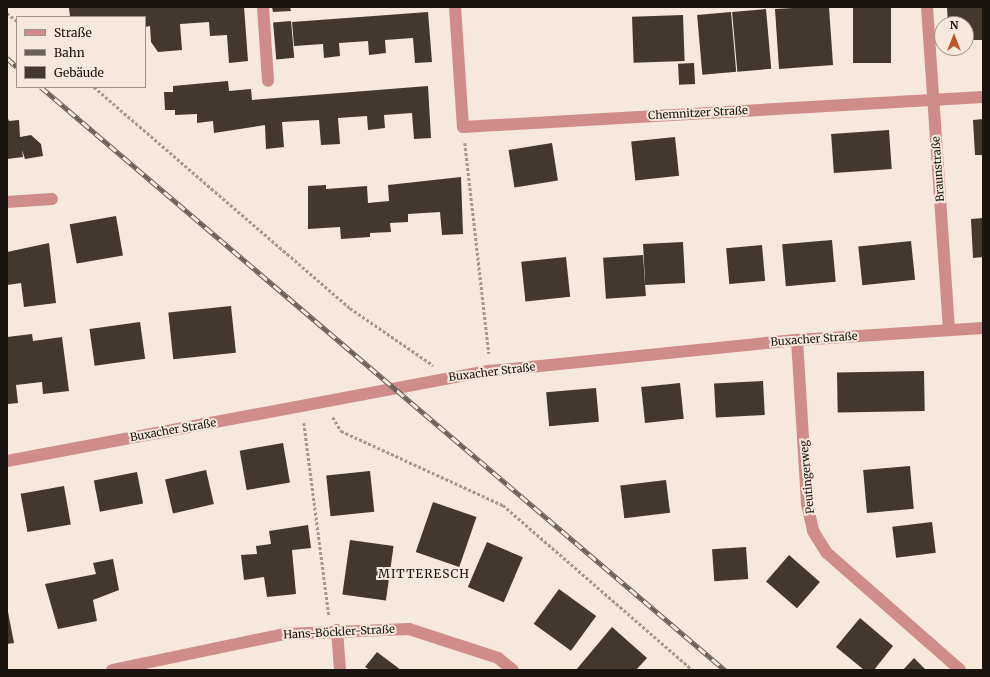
<!DOCTYPE html>
<meta charset="utf-8">
<style>
body{margin:0}
#map{position:relative;width:990px;height:677px;overflow:hidden;background:#f6e8da;font-family:Merriweather,serif}
div>[style]{position:absolute}
.building>*{inset:0;background:#42382c;transform-origin:0 0}
.path>*{height:2.5px;margin-top:-1.25px;transform-origin:0;background:repeating-linear-gradient(90deg,#a3998e 0 3px,transparent 0 5px)}
.lane>*{height:12px;margin:-6px;padding:0 6px;transform-origin:6px;border-radius:6px;background:#d08c88}
.street>*{height:12px;margin:-6px;padding:0 6px;transform-origin:6px;border-radius:6px;background:#d08c88}
.rail>*{height:4.5px;margin-top:-2.25px;transform-origin:0;background:repeating-linear-gradient(90deg,#f6e8da 0 9px,#696058 0 18px);box-sizing:border-box;border-block:1px solid #696058}
span{translate:-50% -50%;white-space:nowrap;text-align:center;line-height:1.15;-webkit-text-stroke:4px #f6e8da;paint-order:stroke}
.street-label{font-size:11px;color:#19140f}
.neighbourhood-label{font-size:12px;color:#19140f;letter-spacing:1px}
.frame{position:absolute;inset:0;border:8px solid #19140f;pointer-events:none}
.legend{position:absolute;left:16px;top:16px;width:130px;height:72px;box-sizing:border-box;background:#f6e8da;border:1px solid #9e9389;margin:0;padding:5px 7px;list-style:none;font-size:12px;color:#19140f}
.legend li{display:flex;align-items:center;gap:8px;height:20px}
.legend b{width:20px;border:1px solid #9e9389}
.north{position:absolute;left:934px;top:16px;width:40px;height:40px;box-sizing:border-box;background:#f6e8da;border:1px solid #9e9389;border-radius:50%;rotate:0deg;font-size:11px;font-weight:700;line-height:16px;text-align:center;color:#19140f}
.north::after{content:'';display:block;margin:auto;width:14px;height:18px;background:#bd5729;clip-path:polygon(50% 0,100% 100%,50% 72%,0 100%)}
</style>
<div id="map">
<div class="building">
<div style="clip-path:polygon(244px 7px,248px 61px,229px 63px,227px 35px,210px 36px,209px 22px,180px 24px,182px 50px,158px 52px,151px 42px,150px 26px,145px 27px,145px 17px,70px 17px,69px 8px)"></div>
<div style="clip-path:polygon(272px 7px,290px 7px,291px 11px,273px 12px)"></div>
<div style="clip-path:polygon(811px 7px,829px 7px,833px 65px,779px 69px,775px 9px)"></div>
<div style="left:853px;top:7px;width:38px;height:56px"></div>
<div style="clip-path:polygon(947px 7px,983px 7px,983px 40px,969px 40px,970px 48px,966px 49px,966px 24px,948px 24px)"></div>
<div style="left:766px;top:9px;width:60px;height:34px;rotate:85deg"></div>
<div style="clip-path:polygon(428px 12px,432px 62px,415px 63px,413px 38px,385px 40px,386px 53px,369px 55px,368px 41px,339px 43px,340px 56px,324px 58px,323px 44px,294px 46px,292px 22px)"></div>
<div style="left:731px;top:12px;width:60px;height:34px;rotate:85deg"></div>
<div style="left:683px;top:15px;width:46px;height:51px;rotate:88deg"></div>
<div style="left:291px;top:21px;width:37px;height:18px;rotate:85deg"></div>
<div style="left:694px;top:63px;width:21px;height:16px;rotate:87deg"></div>
<div style="clip-path:polygon(228px 81px,229px 91px,251px 89px,252px 100px,428px 86px,431px 138px,414px 139px,412px 113px,384px 115px,385px 128px,368px 130px,367px 116px,338px 118px,340px 144px,321px 145px,319px 120px,282px 122px,284px 147px,266px 149px,265px 125px,214px 133px,213px 121px,197px 123px,197px 114px,175px 115px,175px 110px,165px 110px,164px 92px,173px 92px,173px 86px)"></div>
<div style="clip-path:polygon(7px 116px,9px 121px,19px 120px,20px 137px,31px 135px,41px 144px,43px 156px,25px 159px,22px 150px,23px 157px,7px 159px)"></div>
<div style="clip-path:polygon(983px 119px,983px 155px,975px 155px,973px 120px)"></div>
<div style="left:889px;top:130px;width:39px;height:58px;rotate:86deg"></div>
<div style="left:675px;top:137px;width:39px;height:44px;rotate:84deg"></div>
<div style="left:552px;top:143px;width:38px;height:44px;rotate:81deg"></div>
<div style="clip-path:polygon(461px 177px,463px 234px,442px 235px,440px 212px,408px 214px,408px 222px,390px 223px,391px 232px,370px 233px,370px 237px,341px 239px,340px 227px,308px 229px,308px 186px,326px 185px,326px 189px,367px 186px,368px 203px,389px 201px,388px 185px)"></div>
<div style="left:116px;top:216px;width:40px;height:47px;rotate:80deg"></div>
<div style="clip-path:polygon(983px 218px,983px 257px,973px 258px,971px 219px)"></div>
<div style="left:832px;top:240px;width:42px;height:50px;rotate:85deg"></div>
<div style="left:911px;top:241px;width:39px;height:53px;rotate:84deg"></div>
<div style="left:683px;top:242px;width:41px;height:40px;rotate:87deg"></div>
<div style="clip-path:polygon(49px 243px,56px 303px,24px 307px,21px 283px,7px 285px,7px 252px)"></div>
<div style="left:762px;top:245px;width:36px;height:36px;rotate:85deg"></div>
<div style="left:643px;top:255px;width:41px;height:40px;rotate:86deg"></div>
<div style="left:566px;top:257px;width:40px;height:45px;rotate:84deg"></div>
<div style="left:231px;top:306px;width:47px;height:63px;rotate:84deg"></div>
<div style="left:140px;top:322px;width:37px;height:51px;rotate:82deg"></div>
<div style="clip-path:polygon(32px 334px,33px 341px,62px 337px,69px 391px,43px 394px,42px 382px,16px 385px,18px 403px,8px 404px,7px 337px)"></div>
<div style="left:924px;top:371px;width:40px;height:87px;rotate:89deg"></div>
<div style="left:763px;top:381px;width:34px;height:49px;rotate:87deg"></div>
<div style="left:680px;top:383px;width:36px;height:39px;rotate:84deg"></div>
<div style="left:596px;top:388px;width:34px;height:50px;rotate:85deg"></div>
<div style="left:283px;top:443px;width:40px;height:44px;rotate:80deg"></div>
<div style="left:910px;top:466px;width:43px;height:47px;rotate:85deg"></div>
<div style="left:206px;top:470px;width:35px;height:42px;rotate:77deg"></div>
<div style="left:370px;top:471px;width:41px;height:44px;rotate:84deg"></div>
<div style="left:137px;top:472px;width:32px;height:44px;rotate:79deg"></div>
<div style="left:666px;top:480px;width:33px;height:46px;rotate:83deg"></div>
<div style="left:64px;top:486px;width:39px;height:44px;rotate:80deg"></div>
<div style="left:433px;top:502px;width:46px;height:53px;rotate:19deg"></div>
<div style="left:932px;top:522px;width:31px;height:40px;rotate:83deg"></div>
<div style="clip-path:polygon(308px 525px,311px 548px,292px 550px,296px 594px,267px 597px,264px 577px,244px 580px,241px 555px,257px 554px,256px 546px,271px 544px,269px 531px)"></div>
<div style="left:350px;top:540px;width:44px;height:55px;rotate:8deg"></div>
<div style="left:487px;top:542px;width:39px;height:49px;rotate:23deg"></div>
<div style="left:746px;top:547px;width:32px;height:34px;rotate:86deg"></div>
<div style="left:789px;top:555px;width:41px;height:35px;rotate:41deg"></div>
<div style="clip-path:polygon(113px 559px,119px 590px,93px 600px,97px 621px,58px 629px,45px 584px,96px 574px,93px 563px)"></div>
<div style="left:559px;top:589px;width:46px;height:43px;rotate:36deg"></div>
<div style="clip-path:polygon(7px 607px,14px 643px,7px 644px)"></div>
<div style="clip-path:polygon(860px 618px,893px 646px,874px 670px,864px 670px,836px 647px)"></div>
<div style="clip-path:polygon(612px 627px,647px 658px,636px 670px,576px 670px)"></div>
<div style="clip-path:polygon(377px 652px,401px 670px,370px 670px,365px 667px)"></div>
<div style="clip-path:polygon(914px 658px,926px 670px,903px 670px)"></div>
</div>
<div class="path">
<div style="left:7px;top:13px;width:13px;rotate:39deg"></div>
<div style="left:94px;top:87px;width:338px;rotate:40.8deg"></div>
<div style="left:350px;top:308px;width:101px;rotate:34.5deg"></div>
<div style="left:465px;top:143px;width:212px;rotate:83.5deg"></div>
<div style="left:333px;top:417px;width:16px;rotate:60deg"></div>
<div style="left:341px;top:431px;width:178px;rotate:24.6deg"></div>
<div style="left:503px;top:505px;width:252px;rotate:41deg"></div>
<div style="left:304px;top:423px;width:195px;rotate:82.6deg"></div>
</div>
<div class="lane">
<div style="left:263px;top:7px;width:74px;rotate:86.1deg"></div>
<div style="left:337px;top:630px;width:40px;rotate:85.7deg"></div>
</div>
<div class="street">
<div style="left:455px;top:7px;width:120px;rotate:86.2deg"></div>
<div style="left:463px;top:127px;width:521px;rotate:-3.3deg"></div>
<div style="left:927px;top:7px;width:324px;rotate:86.1deg"></div>
<div style="left:7px;top:202px;width:45px;rotate:-3.8deg"></div>
<div style="left:797px;top:340px;width:164px;rotate:86.5deg"></div>
<div style="left:807px;top:504px;width:28px;rotate:77deg"></div>
<div style="left:813px;top:531px;width:26px;rotate:58deg"></div>
<div style="left:827px;top:553px;width:177px;rotate:41.3deg"></div>
<div style="left:7px;top:461px;width:491px;rotate:-10.6deg"></div>
<div style="left:490px;top:371px;width:309px;rotate:-5.8deg"></div>
<div style="left:797px;top:340px;width:186px;rotate:-3.7deg"></div>
<div style="left:112px;top:670px;width:177px;rotate:-11.8deg"></div>
<div style="left:285px;top:634px;width:124px;rotate:-2.3deg"></div>
<div style="left:409px;top:629px;width:94px;rotate:18deg"></div>
<div style="left:498px;top:658px;width:19px;rotate:39deg"></div>
</div>
<div class="rail">
<div style="left:7px;top:58px;width:13px;rotate:42deg"></div>
<div style="left:41px;top:87px;width:899px;rotate:40.44deg"></div>
</div>
<div class="street-label">
<span style="left:698px;top:113px;rotate:-3deg">Chemnitzer Straße</span>
<span style="left:938px;top:169px;rotate:-94deg">Braunstraße</span>
<span style="left:814px;top:339px;rotate:-4deg">Buxacher Straße</span>
<span style="left:492px;top:372px;rotate:-7deg">Buxacher Straße</span>
<span style="left:173px;top:430px;rotate:-10deg">Buxacher Straße</span>
<span style="left:807px;top:477px;rotate:-95deg">Peutingerweg</span>
<span style="left:339px;top:632px;rotate:-3deg">Hans-Böckler-Straße</span>
</div>
<div class="neighbourhood-label">
<span style="left:424px;top:574px">MITTERESCH</span>
</div>
<div class="frame"></div>
<ul class="legend">
<li><b style="height:5px;background:#d08c88"></b>Straße</li>
<li><b style="height:5px;background:#696058"></b>Bahn</li>
<li><b style="height:11px;background:#42382c"></b>Gebäude</li>
</ul>
<div class="north">N</div>
</div>
